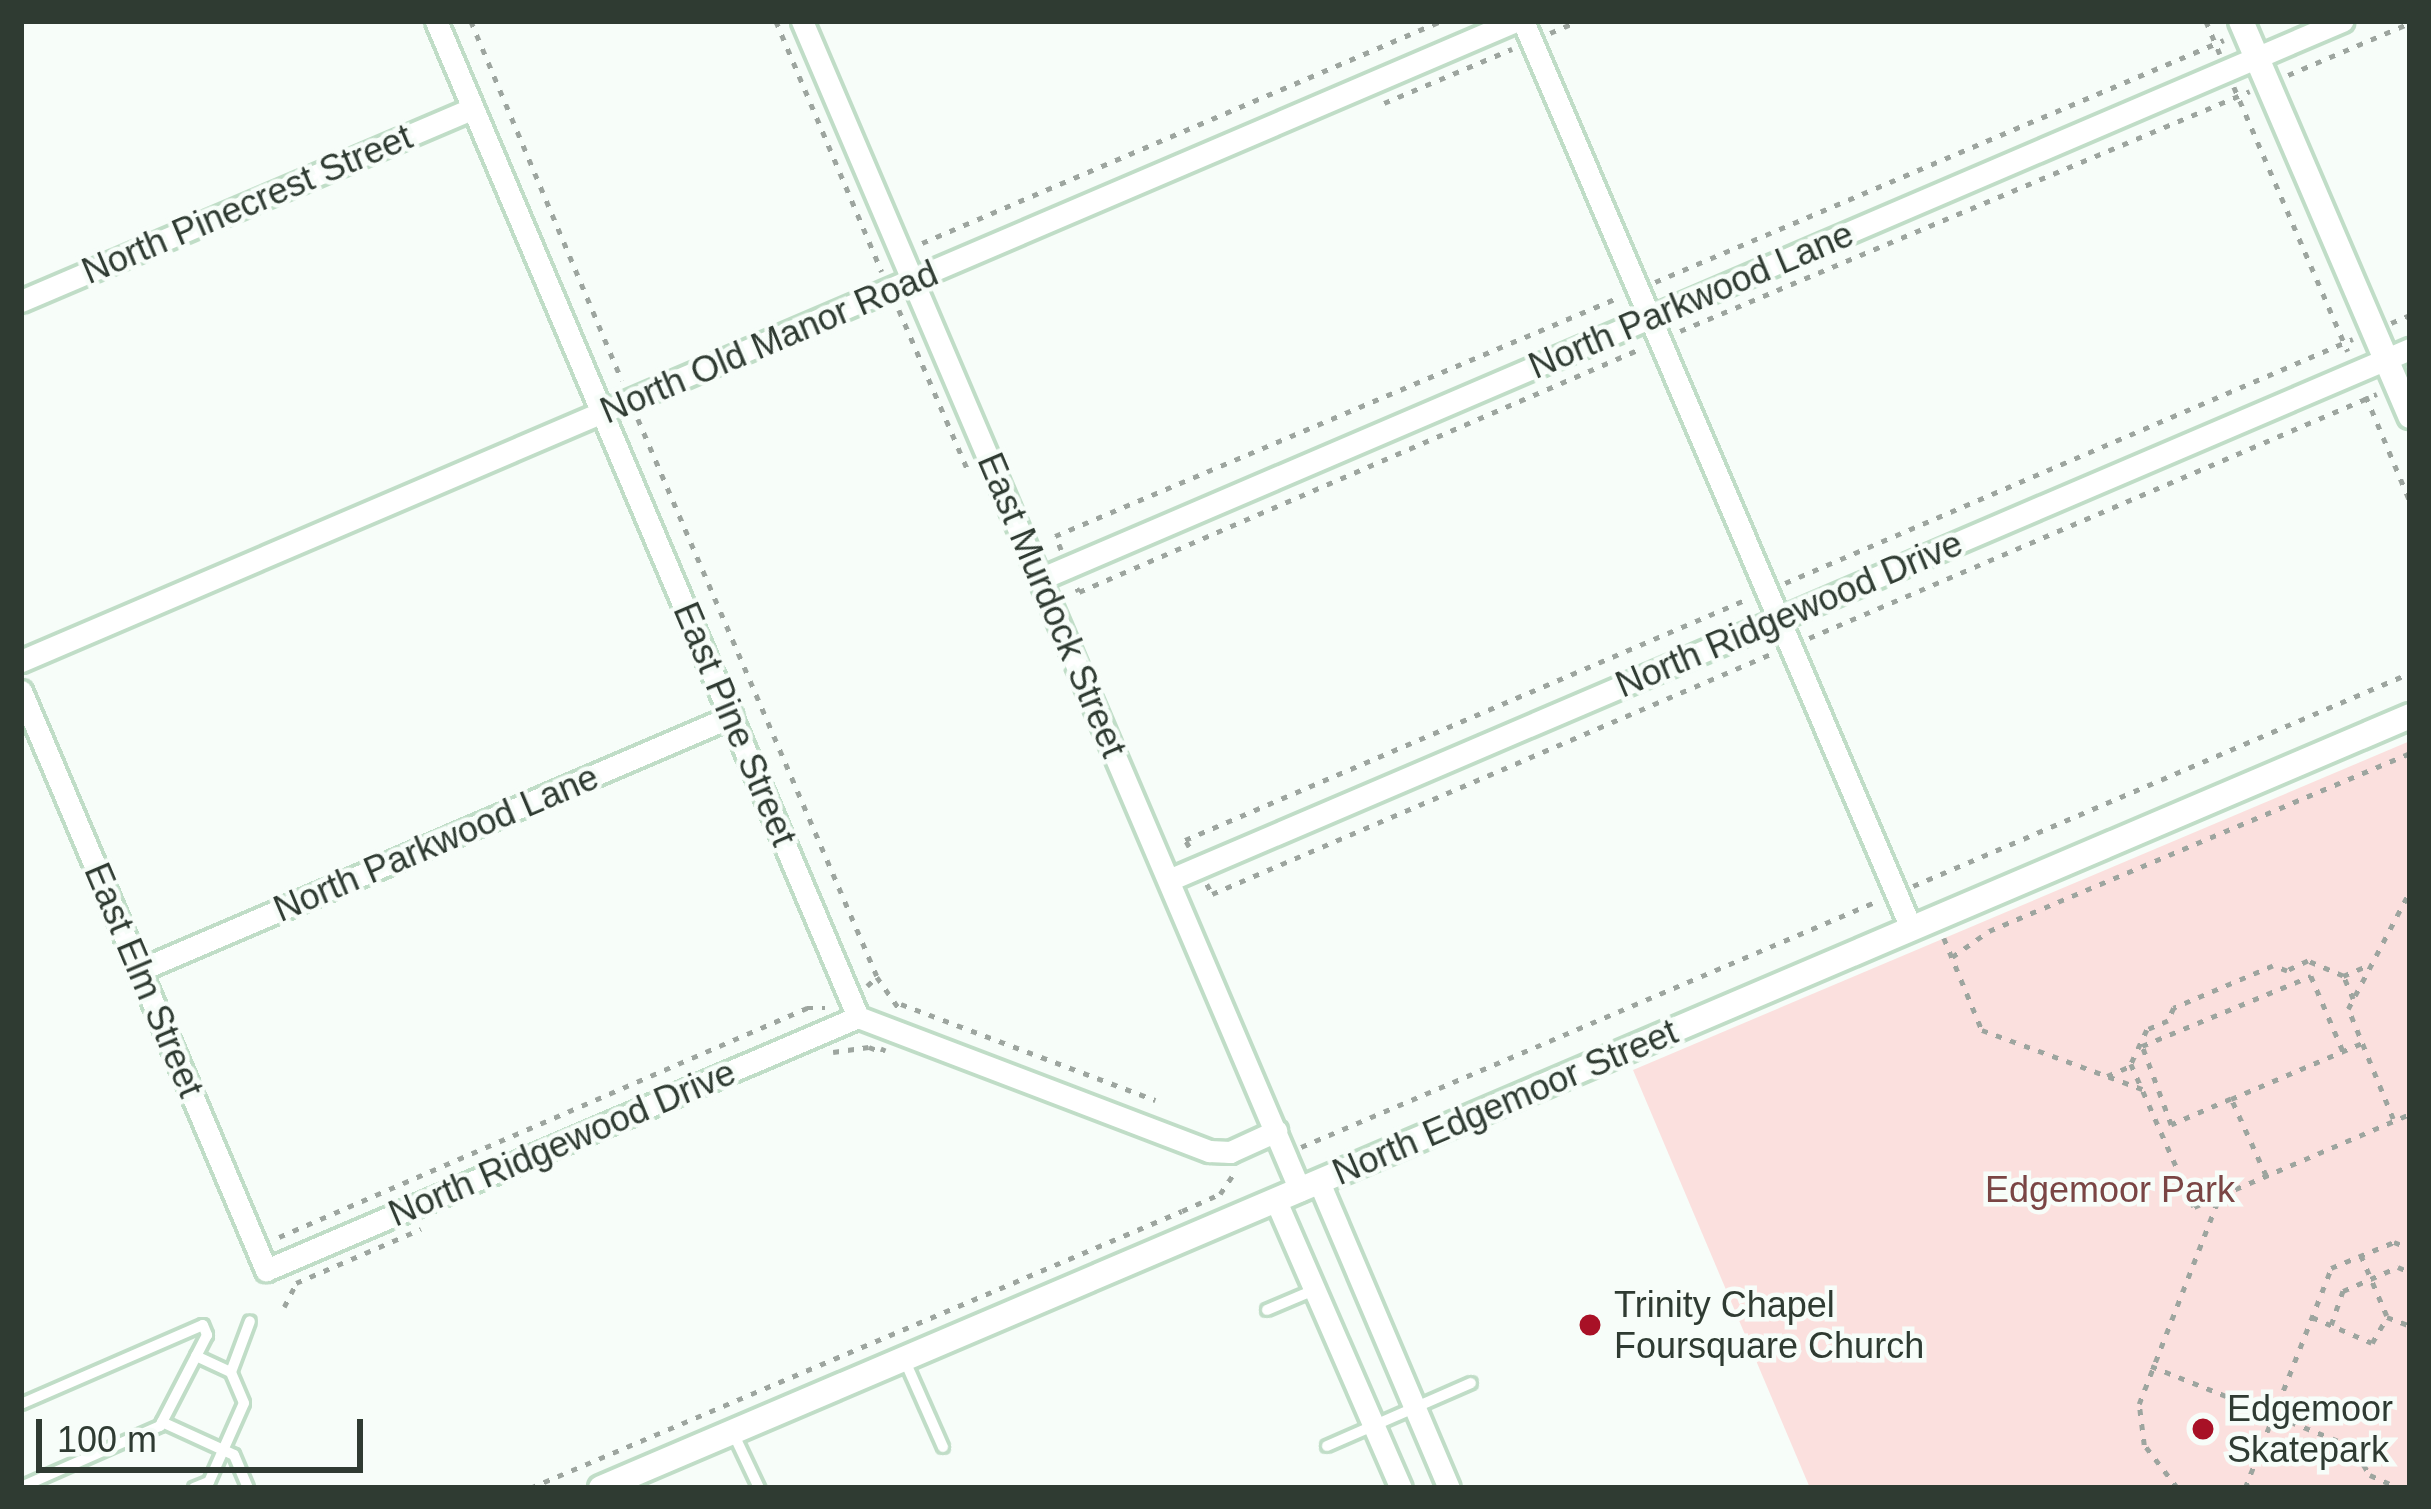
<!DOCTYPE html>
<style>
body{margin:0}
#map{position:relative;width:2431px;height:1509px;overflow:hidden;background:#f7fdf9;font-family:Helvetica,sans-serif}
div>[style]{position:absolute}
.green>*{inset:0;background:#fbe0de}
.path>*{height:4.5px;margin-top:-2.25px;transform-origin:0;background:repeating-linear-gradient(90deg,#9da59f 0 6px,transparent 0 15px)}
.roads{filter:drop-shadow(3px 0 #c0ddc7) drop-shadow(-3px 0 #c0ddc7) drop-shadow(0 3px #c0ddc7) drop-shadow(0 -3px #c0ddc7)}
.service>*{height:10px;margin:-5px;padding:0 5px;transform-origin:5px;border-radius:5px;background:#fff}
.minor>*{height:21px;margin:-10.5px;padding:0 10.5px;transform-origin:10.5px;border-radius:10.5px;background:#fff}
.tertiary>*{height:24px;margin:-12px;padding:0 12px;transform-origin:12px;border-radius:12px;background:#fff}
.dots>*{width:33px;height:33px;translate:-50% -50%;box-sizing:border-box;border:6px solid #f7fdf9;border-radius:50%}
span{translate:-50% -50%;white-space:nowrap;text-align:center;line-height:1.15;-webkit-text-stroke:9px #f7fdf9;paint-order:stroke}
.street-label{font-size:36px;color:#2f3b32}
.park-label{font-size:36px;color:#7a4544}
.poi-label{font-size:36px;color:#2f3b32}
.left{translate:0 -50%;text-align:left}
.frame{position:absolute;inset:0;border:24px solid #2f3b32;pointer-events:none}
.scale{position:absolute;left:36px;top:1419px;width:327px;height:54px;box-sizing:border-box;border:6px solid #2f3b32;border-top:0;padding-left:15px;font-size:36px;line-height:42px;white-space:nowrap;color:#2f3b32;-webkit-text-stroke:9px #f7fdf9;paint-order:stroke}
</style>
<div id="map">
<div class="green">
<div style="clip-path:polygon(2410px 741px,2410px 1488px,1810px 1488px,1633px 1070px)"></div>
</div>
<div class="path">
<div style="left:471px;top:21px;width:390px;rotate:67.2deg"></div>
<div style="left:776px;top:21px;width:272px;rotate:67.1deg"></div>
<div style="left:2206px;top:21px;width:36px;rotate:67deg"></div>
<div style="left:1550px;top:33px;width:30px;rotate:-23deg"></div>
<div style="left:2288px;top:75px;width:133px;rotate:-23.1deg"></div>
<div style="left:2234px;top:87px;width:288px;rotate:66.7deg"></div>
<div style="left:1384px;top:103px;width:139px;rotate:-22.9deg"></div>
<div style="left:922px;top:243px;width:564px;rotate:-23.16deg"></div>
<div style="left:1655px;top:282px;width:618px;rotate:-23.04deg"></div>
<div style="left:899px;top:310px;width:174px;rotate:66.7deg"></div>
<div style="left:2391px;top:323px;width:21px;rotate:-23deg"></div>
<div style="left:1680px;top:331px;width:618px;rotate:-22.83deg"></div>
<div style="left:2366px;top:396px;width:114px;rotate:67.3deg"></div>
<div style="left:638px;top:419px;width:606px;rotate:66.78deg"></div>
<div style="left:1061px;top:550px;width:15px;rotate:-113deg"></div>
<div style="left:1055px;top:536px;width:610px;rotate:-22.95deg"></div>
<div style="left:1785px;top:583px;width:618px;rotate:-23.25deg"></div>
<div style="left:1077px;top:588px;width:4px;rotate:63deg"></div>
<div style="left:1079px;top:592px;width:614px;rotate:-23.43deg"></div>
<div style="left:1809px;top:638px;width:618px;rotate:-23.25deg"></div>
<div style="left:1189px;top:847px;width:8px;rotate:-120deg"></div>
<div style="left:1185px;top:840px;width:611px;rotate:-23.21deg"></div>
<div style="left:1207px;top:884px;width:11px;rotate:63deg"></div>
<div style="left:1212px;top:894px;width:608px;rotate:-23.24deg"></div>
<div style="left:1913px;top:886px;width:541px;rotate:-23.2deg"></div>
<div style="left:1944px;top:938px;width:100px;rotate:67.6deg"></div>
<div style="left:1982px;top:1030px;width:171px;rotate:20.2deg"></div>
<div style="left:1952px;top:957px;width:45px;rotate:-35.1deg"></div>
<div style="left:1989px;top:931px;width:457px;rotate:-22.9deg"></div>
<div style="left:2343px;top:976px;width:30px;rotate:-23deg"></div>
<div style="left:867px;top:986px;width:13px;rotate:-42deg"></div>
<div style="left:877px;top:977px;width:38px;rotate:55deg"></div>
<div style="left:2353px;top:999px;width:25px;rotate:-113deg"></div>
<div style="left:2343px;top:976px;width:38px;rotate:-157deg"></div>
<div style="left:2308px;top:961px;width:23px;rotate:155deg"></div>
<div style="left:2287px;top:971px;width:15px;rotate:-160deg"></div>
<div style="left:2273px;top:966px;width:108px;rotate:157deg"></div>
<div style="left:2174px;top:1008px;width:14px;rotate:115deg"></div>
<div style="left:2168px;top:1021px;width:23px;rotate:157deg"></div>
<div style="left:2147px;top:1030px;width:38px;rotate:115deg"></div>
<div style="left:2131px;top:1064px;width:156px;rotate:66.2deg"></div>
<div style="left:2194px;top:1207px;width:235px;rotate:-23.3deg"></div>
<div style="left:901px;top:1004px;width:272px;rotate:20.7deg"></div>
<div style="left:833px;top:1052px;width:36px;rotate:-8deg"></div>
<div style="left:869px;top:1047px;width:14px;rotate:21deg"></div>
<div style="left:882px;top:1052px;width:5px;rotate:-68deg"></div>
<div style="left:2107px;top:1076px;width:25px;rotate:-23deg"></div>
<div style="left:2231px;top:1099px;width:65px;rotate:156.6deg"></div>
<div style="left:2171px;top:1125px;width:84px;rotate:-110.2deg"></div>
<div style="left:2142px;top:1046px;width:183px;rotate:-22.5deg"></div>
<div style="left:2311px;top:976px;width:82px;rotate:66.9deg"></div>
<div style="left:2393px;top:1119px;width:119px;rotate:-112.2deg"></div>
<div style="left:2348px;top:1009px;width:133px;rotate:-62.3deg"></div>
<div style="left:1301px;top:1147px;width:624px;rotate:-23.11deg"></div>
<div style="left:2266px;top:1176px;width:85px;rotate:-114.4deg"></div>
<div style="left:2231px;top:1099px;width:142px;rotate:-23.1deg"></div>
<div style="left:279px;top:1237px;width:576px;rotate:-23.45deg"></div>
<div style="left:807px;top:1008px;width:18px"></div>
<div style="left:2361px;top:1255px;width:66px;rotate:66.9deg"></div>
<div style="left:284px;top:1307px;width:27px;rotate:-63deg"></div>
<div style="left:296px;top:1283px;width:136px;rotate:-23.4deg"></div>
<div style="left:2312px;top:1317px;width:65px;rotate:23.4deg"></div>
<div style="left:2372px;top:1343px;width:30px;rotate:-60deg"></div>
<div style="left:2387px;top:1317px;width:25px;rotate:21deg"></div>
<div style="left:2331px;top:1325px;width:36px;rotate:-71deg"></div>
<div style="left:2343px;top:1291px;width:60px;rotate:-23.6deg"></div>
<div style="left:2398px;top:1267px;width:13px;rotate:23deg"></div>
<div style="left:2151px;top:1366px;width:208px;rotate:21.8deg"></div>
<div style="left:2344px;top:1443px;width:15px;rotate:37deg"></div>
<div style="left:2356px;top:1452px;width:27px;rotate:59deg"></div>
<div style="left:2370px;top:1475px;width:32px;rotate:24deg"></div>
<div style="left:530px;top:1488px;width:708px;rotate:-23.02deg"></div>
<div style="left:1182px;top:1211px;width:42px;rotate:-24.1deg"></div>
<div style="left:1220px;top:1194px;width:25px;rotate:-56deg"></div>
<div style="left:2177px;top:1488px;width:54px;rotate:-127.5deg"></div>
<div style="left:2144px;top:1445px;width:41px;rotate:-97deg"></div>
<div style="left:2139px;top:1404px;width:224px;rotate:-68.8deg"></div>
<div style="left:2245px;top:1488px;width:236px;rotate:-68.6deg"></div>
<div style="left:2331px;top:1268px;width:68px;rotate:-22.4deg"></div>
<div style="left:2394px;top:1242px;width:17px;rotate:21deg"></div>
</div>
<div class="roads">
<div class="service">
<div style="left:1267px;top:1310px;width:51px;rotate:-23.1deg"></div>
<div style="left:196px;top:1356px;width:38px;rotate:25deg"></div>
<div style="left:905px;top:1361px;width:94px;rotate:66.2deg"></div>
<div style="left:21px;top:1404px;width:198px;rotate:-23.5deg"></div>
<div style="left:203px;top:1325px;width:11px;rotate:68deg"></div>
<div style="left:207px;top:1335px;width:102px;rotate:117.3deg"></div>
<div style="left:160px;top:1426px;width:152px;rotate:156.3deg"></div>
<div style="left:162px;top:1422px;width:79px;rotate:24.6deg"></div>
<div style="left:234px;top:1455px;width:36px;rotate:67deg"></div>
<div style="left:734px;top:1435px;width:59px;rotate:64.7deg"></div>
<div style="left:1327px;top:1446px;width:157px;rotate:-23.6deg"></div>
<div style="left:194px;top:1488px;width:16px;rotate:-22deg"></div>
<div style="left:209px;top:1482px;width:86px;rotate:-66.1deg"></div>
<div style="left:244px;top:1403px;width:34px;rotate:-113deg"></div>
<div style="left:231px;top:1372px;width:54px;rotate:-69.6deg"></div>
</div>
<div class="minor">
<div style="left:436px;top:21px;width:1082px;rotate:67.04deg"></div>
<div style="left:858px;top:1017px;width:376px;rotate:20.9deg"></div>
<div style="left:1209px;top:1151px;width:21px;rotate:3deg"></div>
<div style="left:1230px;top:1152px;width:51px;rotate:-24.5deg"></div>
<div style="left:802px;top:21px;width:1271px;rotate:66.93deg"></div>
<div style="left:1523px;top:21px;width:987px;rotate:66.84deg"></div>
<div style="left:21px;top:301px;width:491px;rotate:-23.1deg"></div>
<div style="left:1040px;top:579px;width:1417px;rotate:-23.2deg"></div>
<div style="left:21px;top:661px;width:1626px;rotate:-23.18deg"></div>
<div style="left:21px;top:691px;width:629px;rotate:67.06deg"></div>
<div style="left:266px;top:1270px;width:644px;rotate:-23.14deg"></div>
<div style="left:1169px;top:880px;width:1350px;rotate:-23.17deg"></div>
<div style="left:140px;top:970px;width:644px;rotate:-23.22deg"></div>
<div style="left:1319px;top:1182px;width:332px;rotate:67deg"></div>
<div style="left:1276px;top:1201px;width:313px;rotate:66.5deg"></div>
</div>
<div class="tertiary">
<div style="left:2241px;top:21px;width:430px;rotate:66.8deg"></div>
<div style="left:601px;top:1488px;width:1967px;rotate:-23.11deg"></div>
</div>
</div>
<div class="dots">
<div style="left:1590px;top:1325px;background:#a81126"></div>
<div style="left:2203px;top:1429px;background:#a81126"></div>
</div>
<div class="street-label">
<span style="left:247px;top:204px;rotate:-23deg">North Pinecrest Street</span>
<span style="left:1691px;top:300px;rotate:-23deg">North Parkwood Lane</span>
<span style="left:769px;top:342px;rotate:-23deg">North Old Manor Road</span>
<span style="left:1052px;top:605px;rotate:67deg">East Murdock Street</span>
<span style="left:1789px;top:614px;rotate:-23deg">North Ridgewood Drive</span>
<span style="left:735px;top:724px;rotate:67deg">East Pine Street</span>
<span style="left:436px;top:843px;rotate:-23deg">North Parkwood Lane</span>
<span style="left:144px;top:980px;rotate:67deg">East Elm Street</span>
<span style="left:1505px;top:1102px;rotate:-23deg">North Edgemoor Street</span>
<span style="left:562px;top:1143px;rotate:-23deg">North Ridgewood Drive</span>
</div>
<div class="park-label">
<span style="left:2110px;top:1190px">Edgemoor Park</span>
</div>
<div class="poi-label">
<span class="left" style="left:1614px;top:1325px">Trinity Chapel<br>Foursquare Church</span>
<span class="left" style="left:2227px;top:1429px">Edgemoor<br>Skatepark</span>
</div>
<div class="frame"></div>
<div class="scale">100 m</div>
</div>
